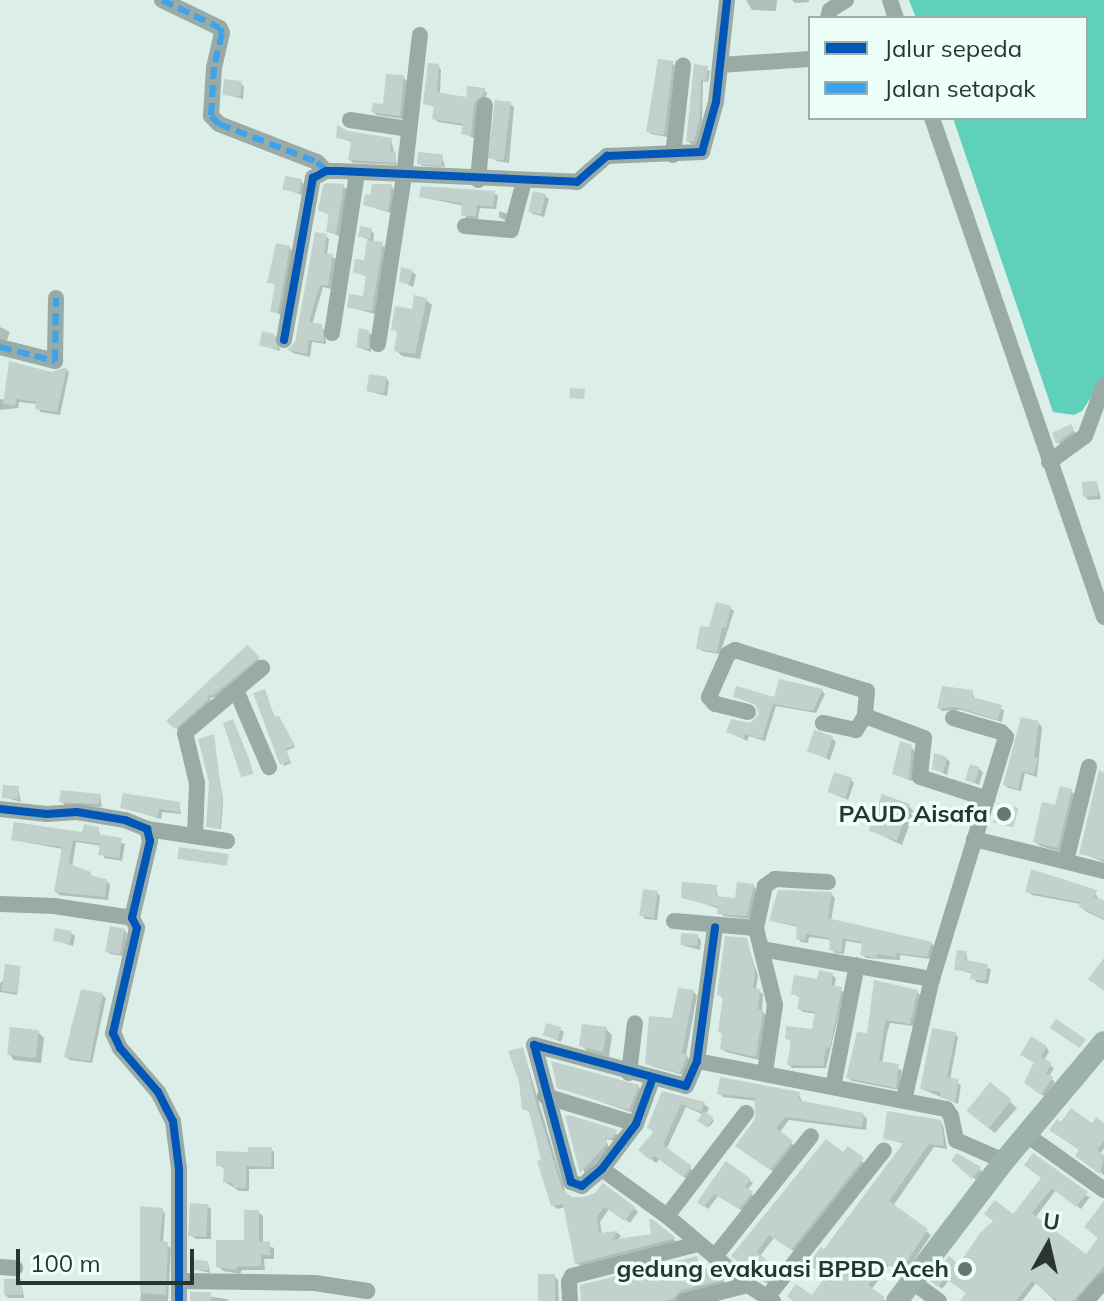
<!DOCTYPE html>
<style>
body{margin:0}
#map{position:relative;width:1104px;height:1301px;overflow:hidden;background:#dceee8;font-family:Mulish,sans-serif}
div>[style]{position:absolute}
.water>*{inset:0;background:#5fd0ba}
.shadow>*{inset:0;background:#0003}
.building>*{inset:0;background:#c3d1cc;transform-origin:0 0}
.minor>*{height:16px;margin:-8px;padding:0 8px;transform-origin:8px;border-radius:8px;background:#99aba6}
.highway>*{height:22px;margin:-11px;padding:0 11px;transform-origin:11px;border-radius:11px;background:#9eb2ac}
.quiet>*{height:6px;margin-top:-3px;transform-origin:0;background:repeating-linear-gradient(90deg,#3ea3eb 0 12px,transparent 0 18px)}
.cycleway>*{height:8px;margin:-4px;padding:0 4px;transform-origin:4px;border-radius:4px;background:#0057b8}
.dots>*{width:22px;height:22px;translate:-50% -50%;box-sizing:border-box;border:4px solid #ecfff9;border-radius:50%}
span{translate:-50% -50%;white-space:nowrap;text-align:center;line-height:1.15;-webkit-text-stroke:7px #ecfff9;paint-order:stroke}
.poi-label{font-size:24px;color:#293531;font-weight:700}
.right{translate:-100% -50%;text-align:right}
.legend{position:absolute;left:808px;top:16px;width:280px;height:104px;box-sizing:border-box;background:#ecfff9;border:2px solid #9eaea9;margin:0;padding:10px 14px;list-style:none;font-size:24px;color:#293531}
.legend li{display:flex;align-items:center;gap:16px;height:40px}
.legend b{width:40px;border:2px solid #9eaea9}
.north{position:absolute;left:1008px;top:1205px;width:80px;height:80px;-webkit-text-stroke:6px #ecfff9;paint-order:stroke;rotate:8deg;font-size:22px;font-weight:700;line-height:32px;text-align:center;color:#293531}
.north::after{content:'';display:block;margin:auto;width:28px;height:36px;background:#293531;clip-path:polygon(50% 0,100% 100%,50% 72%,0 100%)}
.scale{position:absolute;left:16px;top:1249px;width:178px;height:36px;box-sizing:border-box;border:4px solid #293531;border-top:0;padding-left:10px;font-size:24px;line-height:28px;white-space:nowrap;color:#293531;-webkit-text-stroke:6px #ecfff9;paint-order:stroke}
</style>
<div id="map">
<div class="water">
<div style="clip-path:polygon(909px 0,1104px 0,1104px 377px,1082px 411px,1074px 415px,1053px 412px,953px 118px,1086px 118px,1086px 18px,916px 18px)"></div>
</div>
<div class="shadow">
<div style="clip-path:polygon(746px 0,777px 0,776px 11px,752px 10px)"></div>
<div style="clip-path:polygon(792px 0,809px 0,809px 2px,795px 3px)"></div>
<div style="clip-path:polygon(672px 63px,675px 66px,667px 137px,651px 134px,648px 131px)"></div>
<div style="clip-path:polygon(438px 66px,441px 70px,440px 94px,467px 99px,484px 90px,487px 93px,474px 138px,464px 134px,464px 126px,438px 122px,434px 118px,436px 108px,425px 103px)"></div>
<div style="clip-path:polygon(695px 66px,710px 71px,708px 82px,703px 81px,702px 121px,696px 144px,691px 144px,688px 141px)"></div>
<div style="clip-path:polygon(403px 77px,407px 81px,403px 119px,376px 115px,373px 111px,385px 107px)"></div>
<div style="clip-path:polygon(241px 83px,244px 87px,243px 99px,225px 94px)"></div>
<div style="clip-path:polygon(510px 104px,514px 107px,509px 163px,497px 161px,493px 158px)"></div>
<div style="clip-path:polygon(348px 133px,391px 139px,397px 165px,353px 163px,350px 160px,352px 142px,338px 137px)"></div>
<div style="clip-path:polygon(442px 156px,445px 167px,422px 166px,419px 163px)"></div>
<div style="clip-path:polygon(301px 181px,304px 184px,302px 195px,285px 189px)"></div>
<div style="clip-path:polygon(343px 186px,347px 190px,339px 236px,328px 231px,331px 215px,320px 211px)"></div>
<div style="clip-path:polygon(391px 186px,394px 190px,391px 213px,365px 205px)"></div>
<div style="clip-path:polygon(494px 193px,498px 196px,496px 209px,480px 208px,478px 219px,466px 219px,464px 206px,421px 197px)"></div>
<div style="clip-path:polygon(545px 196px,549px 199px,544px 217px,533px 214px,530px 211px)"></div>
<div style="clip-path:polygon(499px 211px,508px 214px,506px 221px,499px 217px)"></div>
<div style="clip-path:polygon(371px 230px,374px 234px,373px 242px,385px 247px,375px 314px,349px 307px,364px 298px,368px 277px,355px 272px,366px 263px,369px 240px,360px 236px)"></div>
<div style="clip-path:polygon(326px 236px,329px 239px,327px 255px,336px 259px,331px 289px,323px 287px,312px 325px,325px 330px,326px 344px,312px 342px,310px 357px,293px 353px,290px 350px,297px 343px)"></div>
<div style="clip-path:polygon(289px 247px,292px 251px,281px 315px,272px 311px,276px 286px,270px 282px)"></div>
<div style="clip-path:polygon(412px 271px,416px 275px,413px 287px,401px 281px)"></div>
<div style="clip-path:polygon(426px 300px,432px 305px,420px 359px,402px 356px,396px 350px,399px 334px,394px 329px)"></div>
<div style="clip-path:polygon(0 327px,10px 332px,7px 340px,0 341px)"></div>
<div style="clip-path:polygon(368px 332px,372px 335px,371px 352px,358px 347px)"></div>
<div style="clip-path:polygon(273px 335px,277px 339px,280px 351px,261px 345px)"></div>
<div style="clip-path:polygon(66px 369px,69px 372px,60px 415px,40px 412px,38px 404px,19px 402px,18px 408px,0 410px,0 399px,6px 400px)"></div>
<div style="clip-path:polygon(386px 378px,389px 382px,387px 396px,368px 391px)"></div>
<div style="clip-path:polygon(1071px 427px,1076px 434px,1061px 446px,1058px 442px)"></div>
<div style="clip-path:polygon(1097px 483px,1101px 499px,1088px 500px,1085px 496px)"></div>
<div style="clip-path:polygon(730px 608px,734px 611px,720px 654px,702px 651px,699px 648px,710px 630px)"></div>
<div style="clip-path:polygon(247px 647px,261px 662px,217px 697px,210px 698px,211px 702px,179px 731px,169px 721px)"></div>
<div style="clip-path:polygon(822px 691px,825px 694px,816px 713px,776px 706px,765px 741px,749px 736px,747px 741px,728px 731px,751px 725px,761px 714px,758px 706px,735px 696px,775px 700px)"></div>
<div style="clip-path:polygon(972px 692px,975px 700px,1004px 710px,1002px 722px,961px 710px,942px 711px,939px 708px)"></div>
<div style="clip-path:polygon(266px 694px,275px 718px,281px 721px,295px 747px,286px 751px,291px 763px,284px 766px)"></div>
<div style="clip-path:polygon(1038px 723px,1042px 727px,1037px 777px,1025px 773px,1021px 791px,1008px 788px,1005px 785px)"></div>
<div style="clip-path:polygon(213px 737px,223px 800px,221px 829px,208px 826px)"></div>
<div style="clip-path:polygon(832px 738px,836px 742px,830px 760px,809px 751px)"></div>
<div style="clip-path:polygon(911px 747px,915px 751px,912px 781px,894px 774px)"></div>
<div style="clip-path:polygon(946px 758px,950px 762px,947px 775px,934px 769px)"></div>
<div style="clip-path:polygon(979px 769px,983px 772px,979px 785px,967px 779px)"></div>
<div style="clip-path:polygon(1104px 774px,1104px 862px,1081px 853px)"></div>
<div style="clip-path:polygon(851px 780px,854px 783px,848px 800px,829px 792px)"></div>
<div style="clip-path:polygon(18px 788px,21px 802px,4px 797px)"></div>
<div style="clip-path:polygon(1071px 791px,1076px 796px,1062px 852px,1040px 846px,1035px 842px)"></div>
<div style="clip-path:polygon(100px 796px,102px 807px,65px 805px,61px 801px)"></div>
<div style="clip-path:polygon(179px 804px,181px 814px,162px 812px,161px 819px,122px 807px)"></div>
<div style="clip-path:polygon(909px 806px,914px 812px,902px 845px,872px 831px)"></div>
<div style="clip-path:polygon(98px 829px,101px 837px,125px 844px,122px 861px,104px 858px,102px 846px,76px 842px,72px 868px,106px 881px,110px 884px,108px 900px,59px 895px,56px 892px,63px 849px,13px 840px,84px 834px)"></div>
<div style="clip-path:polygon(753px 886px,757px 890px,750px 919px,723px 916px,720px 909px,683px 897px,716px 887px,718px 898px,736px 900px)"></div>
<div style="clip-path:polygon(1027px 891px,1095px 892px,1099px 900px,1104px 902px,1104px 920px,1085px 911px,1081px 904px,1032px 895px)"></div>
<div style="clip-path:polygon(657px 893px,660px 896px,657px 920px,645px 919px,642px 915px)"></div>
<div style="clip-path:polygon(831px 894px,835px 898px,831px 921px,931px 943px,935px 947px,931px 959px,900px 955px,900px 960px,866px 958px,862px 954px,864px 944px,846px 941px,844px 954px,835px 953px,831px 949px,832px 940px,809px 937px,808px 943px,801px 942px,798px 938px,799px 927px,771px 921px)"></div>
<div style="clip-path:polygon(124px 930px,127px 933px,123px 956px,110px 954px,107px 951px)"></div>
<div style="clip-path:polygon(71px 933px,75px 936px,73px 946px,54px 940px)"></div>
<div style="clip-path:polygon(697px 936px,701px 940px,700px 950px,682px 945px)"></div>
<div style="clip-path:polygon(746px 940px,758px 976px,756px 990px,763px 994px,762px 1011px,766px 1016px,759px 1060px,726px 1052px,722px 1049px,724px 1036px,720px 1032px,723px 998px,719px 995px)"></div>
<div style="clip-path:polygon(966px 953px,968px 963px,991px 969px,988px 984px,976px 982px,973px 974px,956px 969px)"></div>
<div style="clip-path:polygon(20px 968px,17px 995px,0 992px,0 983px)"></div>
<div style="clip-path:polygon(832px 975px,836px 978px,834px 988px,844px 992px,826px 1068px,792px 1068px,789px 1064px,792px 1042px,787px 1038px,814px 1032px,817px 1014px,803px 1012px,800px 1009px,801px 998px,793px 994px)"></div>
<div style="clip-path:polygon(694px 992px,697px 996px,686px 1055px,689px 1059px,683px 1075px,651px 1066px,647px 1063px)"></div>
<div style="clip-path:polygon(917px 992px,921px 996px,913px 1026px,890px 1023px,887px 1033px,882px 1064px,902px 1070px,899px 1090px,852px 1081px,848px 1078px,868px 1036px)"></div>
<div style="clip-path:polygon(102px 995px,106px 998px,92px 1063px,70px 1060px,66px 1057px,72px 1024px,77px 1024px)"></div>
<div style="clip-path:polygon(560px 1029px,564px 1032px,561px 1042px,545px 1035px)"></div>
<div style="clip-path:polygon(606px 1029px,612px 1035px,609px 1057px,587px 1051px,581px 1045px)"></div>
<div style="clip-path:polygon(38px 1032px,44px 1038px,41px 1063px,14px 1060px,9px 1054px)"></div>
<div style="clip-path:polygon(955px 1034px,958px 1037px,950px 1080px,961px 1085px,958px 1104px,922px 1089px)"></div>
<div style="clip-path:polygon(1046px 1047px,1049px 1051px,1044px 1061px,1054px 1068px,1049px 1077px,1055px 1082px,1045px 1097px,1030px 1086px,1035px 1063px,1026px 1058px)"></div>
<div style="clip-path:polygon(523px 1049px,566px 1194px,571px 1199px,634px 1208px,638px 1212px,630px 1223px,609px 1209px,600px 1222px,602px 1235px,618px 1233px,621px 1236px,617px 1241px,653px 1235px,651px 1221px,677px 1242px,581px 1267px,577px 1263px,566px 1207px,557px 1209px,553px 1205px,531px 1112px,524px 1109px)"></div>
<div style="clip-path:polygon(990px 1084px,1017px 1108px,995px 1133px,974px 1116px)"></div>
<div style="clip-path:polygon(638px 1086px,641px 1090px,633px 1113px,559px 1087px)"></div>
<div style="clip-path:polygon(664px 1093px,704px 1104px,709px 1108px,706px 1115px,714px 1121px,709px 1127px,700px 1121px,704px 1115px,686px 1107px,666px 1150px,695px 1172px,688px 1180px,660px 1159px,656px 1163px,640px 1150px,655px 1133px,649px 1127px)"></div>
<div style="clip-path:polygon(720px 1093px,799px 1094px,802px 1102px,863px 1115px,867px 1119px,866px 1130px,789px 1120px,779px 1133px,795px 1146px,774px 1172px,741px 1149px,757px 1120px,757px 1101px,723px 1097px)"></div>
<div style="clip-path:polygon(568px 1119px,620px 1135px,615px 1141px,606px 1139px,609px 1148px,585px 1175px)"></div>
<div style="clip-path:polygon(939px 1121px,943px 1125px,947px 1149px,934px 1147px,893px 1206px,931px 1235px,904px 1275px,890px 1264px,871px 1290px,886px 1301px,795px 1301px,812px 1298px,827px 1278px,824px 1251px,905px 1144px,885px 1138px)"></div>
<div style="clip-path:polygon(1092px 1125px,1104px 1126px,1104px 1148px,1100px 1154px,1104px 1157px,1104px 1175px,1081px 1159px)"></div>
<div style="clip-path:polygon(271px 1149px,274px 1152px,274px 1169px,249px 1169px,249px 1191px,239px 1191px,225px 1182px,226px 1169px,218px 1165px)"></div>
<div style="clip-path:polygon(844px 1155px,866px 1163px,795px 1252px,774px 1238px,759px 1257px,779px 1273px,769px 1285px,738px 1260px)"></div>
<div style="clip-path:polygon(958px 1155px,983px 1172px,977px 1181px,954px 1160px)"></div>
<div style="clip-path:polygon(726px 1163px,753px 1183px,747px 1190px,754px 1196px,743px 1211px,718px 1196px,708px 1209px,699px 1201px)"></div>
<div style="clip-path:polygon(1044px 1178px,1090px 1197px,1081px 1209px,1056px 1190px,1035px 1218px,1086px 1257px,1100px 1238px,1104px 1206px,1104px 1274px,1078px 1301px,1055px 1301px,1036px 1283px,1022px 1301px,964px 1301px,968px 1294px,949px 1280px,942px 1289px,936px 1284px,1014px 1217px)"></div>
<div style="clip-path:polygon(207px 1206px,211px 1209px,211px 1239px,196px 1239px,192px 1236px)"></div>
<div style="clip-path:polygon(142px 1208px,162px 1210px,165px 1214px,163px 1243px,171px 1248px,168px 1301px,140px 1301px,144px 1273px,145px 1258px,140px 1253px)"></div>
<div style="clip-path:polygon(258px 1212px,263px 1216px,263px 1244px,274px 1248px,274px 1259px,264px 1259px,265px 1270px,242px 1270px,240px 1274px,223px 1271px,218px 1266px,246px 1242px)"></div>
<div style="clip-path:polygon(696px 1258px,702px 1272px,710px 1270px,726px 1283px,677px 1301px,582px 1301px)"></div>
<div style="clip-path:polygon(208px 1262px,210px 1273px,193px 1269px)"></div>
<div style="clip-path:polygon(554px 1276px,558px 1280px,559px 1301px,541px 1301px)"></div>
<div style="clip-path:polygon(21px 1281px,24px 1298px,9px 1298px,5px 1295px)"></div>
<div style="clip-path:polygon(192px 1294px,227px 1299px,229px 1301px,191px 1301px)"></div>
</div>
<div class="building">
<div style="clip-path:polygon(658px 59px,673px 61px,664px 135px,646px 132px)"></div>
<div style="clip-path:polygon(428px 63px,439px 64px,437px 92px,466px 97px,467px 86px,485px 88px,484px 94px,474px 103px,471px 136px,461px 134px,463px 124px,432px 119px,434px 106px,423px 104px)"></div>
<div style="clip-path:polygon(694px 64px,708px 66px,706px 80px,701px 79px,700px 117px,694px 141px,686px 142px)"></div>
<div style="clip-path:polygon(386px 74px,404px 75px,400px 116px,371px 112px,373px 103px,383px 104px)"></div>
<div style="left:224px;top:79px;width:18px;height:16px;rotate:6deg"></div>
<div style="left:495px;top:100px;width:16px;height:59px;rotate:7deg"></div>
<div style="clip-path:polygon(337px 125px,348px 131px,392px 138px,390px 151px,396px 152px,395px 163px,348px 160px,351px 140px,336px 138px)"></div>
<div style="left:418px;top:152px;width:25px;height:12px;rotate:5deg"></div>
<div style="left:285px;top:176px;width:17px;height:14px;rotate:10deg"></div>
<div style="clip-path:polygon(327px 183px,344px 184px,336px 234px,326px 232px,329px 213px,318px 211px,323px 185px)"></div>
<div style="clip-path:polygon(372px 184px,392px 184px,388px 211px,363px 205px,365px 194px,370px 195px)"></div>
<div style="clip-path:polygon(421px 186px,495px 191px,493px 207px,477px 205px,476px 216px,461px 216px,462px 203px,419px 197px)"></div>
<div style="left:533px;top:191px;width:13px;height:21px;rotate:13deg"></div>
<div style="left:360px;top:226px;width:12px;height:11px;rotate:9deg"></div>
<div style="clip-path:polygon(315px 232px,327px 234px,324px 253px,333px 254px,328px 286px,320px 285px,309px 322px,322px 324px,324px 342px,309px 340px,307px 354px,287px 350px,295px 342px)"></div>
<div style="clip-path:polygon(367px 240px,383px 242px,372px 311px,347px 308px,349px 294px,363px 296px,366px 275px,353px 273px,355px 259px,364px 260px)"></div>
<div style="clip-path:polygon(276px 243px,290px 246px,278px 313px,270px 312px,275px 284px,267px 283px)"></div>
<div style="clip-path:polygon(401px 267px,413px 270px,409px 284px,399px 282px)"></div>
<div style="clip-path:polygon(414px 295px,427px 298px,415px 354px,394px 351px,397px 331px,391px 330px,395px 306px,412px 309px)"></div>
<div style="clip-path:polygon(359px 328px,369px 330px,369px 349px,356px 347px)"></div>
<div style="clip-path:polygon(262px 331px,274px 334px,278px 349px,259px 346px)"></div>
<div style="clip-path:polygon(9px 361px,52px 372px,67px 367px,57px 412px,35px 409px,36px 402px,16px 399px,15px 406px,3px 404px)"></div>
<div style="left:369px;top:374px;width:18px;height:17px;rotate:9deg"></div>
<div style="left:570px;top:388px;width:15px;height:10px;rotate:4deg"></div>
<div style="clip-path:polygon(1071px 424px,1074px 430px,1056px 444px,1052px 433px)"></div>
<div style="left:1097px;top:481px;width:15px;height:15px;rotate:86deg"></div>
<div style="clip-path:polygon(716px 602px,731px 606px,726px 628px,722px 627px,718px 649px,717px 652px,696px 649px,700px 626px,709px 627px)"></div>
<div style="clip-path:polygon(247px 645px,260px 657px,213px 695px,208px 695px,209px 699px,175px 729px,166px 721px)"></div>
<div style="clip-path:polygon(779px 679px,823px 689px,813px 711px,773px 704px,762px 739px,745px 734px,744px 739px,726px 732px,731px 719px,750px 723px,759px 714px,755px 704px,733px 697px,736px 686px,774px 697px)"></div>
<div style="clip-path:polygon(942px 686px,973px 690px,972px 697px,1002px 705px,998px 720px,956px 707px,937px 709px)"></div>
<div style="clip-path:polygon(265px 689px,274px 716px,279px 716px,295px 745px,286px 749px,290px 761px,280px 765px,253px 693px)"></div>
<div style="clip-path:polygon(1021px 717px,1039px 721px,1034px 757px,1038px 758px,1034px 774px,1022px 771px,1018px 789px,1003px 785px)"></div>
<div style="clip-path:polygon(233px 719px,251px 764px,253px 774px,241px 777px,223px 723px)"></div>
<div style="left:814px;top:730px;width:20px;height:23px;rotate:18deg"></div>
<div style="clip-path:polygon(214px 734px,222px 797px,220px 829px,206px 827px,209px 782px,198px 739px)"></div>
<div style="clip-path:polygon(900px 741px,912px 745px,909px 779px,892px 774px)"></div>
<div style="clip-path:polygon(934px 753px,947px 757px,943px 773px,932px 769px)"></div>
<div style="left:970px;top:764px;width:10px;height:17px;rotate:17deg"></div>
<div style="clip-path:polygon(1099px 770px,1104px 772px,1104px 860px,1079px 854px)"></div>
<div style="left:834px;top:772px;width:19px;height:21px;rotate:18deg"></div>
<div style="left:3px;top:785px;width:16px;height:13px;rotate:4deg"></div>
<div style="clip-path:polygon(1060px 786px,1072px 789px,1058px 848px,1033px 842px,1042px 802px,1055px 805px)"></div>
<div style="clip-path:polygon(61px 790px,101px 794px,99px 804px,59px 802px)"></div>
<div style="clip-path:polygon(123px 793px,180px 802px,179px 812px,159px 809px,158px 817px,120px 808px)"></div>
<div style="left:882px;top:794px;width:30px;height:39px;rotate:20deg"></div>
<div style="left:998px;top:803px;width:21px;height:20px;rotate:14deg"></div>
<div style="clip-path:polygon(14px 822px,82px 832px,84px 824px,99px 827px,98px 834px,122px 838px,119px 858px,98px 855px,100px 844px,73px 840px,69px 864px,91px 872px,91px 876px,107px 879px,105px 897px,54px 892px,62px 847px,11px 840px)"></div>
<div style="left:179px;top:847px;width:50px;height:12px;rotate:8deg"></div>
<div style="clip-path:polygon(1031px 869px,1097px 890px,1094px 897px,1104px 900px,1104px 919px,1079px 907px,1080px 902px,1025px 892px)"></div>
<div style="clip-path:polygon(682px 882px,717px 885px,716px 896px,735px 898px,737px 882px,754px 884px,747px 916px,717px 914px,718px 907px,681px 898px)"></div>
<div style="left:643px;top:889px;width:15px;height:27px;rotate:8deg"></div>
<div style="clip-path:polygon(778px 890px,832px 892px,828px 918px,932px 942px,927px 957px,897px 953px,896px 957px,877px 954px,876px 958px,860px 955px,862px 942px,843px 939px,841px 952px,829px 950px,830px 938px,806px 934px,805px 940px,796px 939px,797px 925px,769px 921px)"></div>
<div style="left:110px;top:926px;width:15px;height:26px;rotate:11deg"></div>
<div style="left:55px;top:928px;width:17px;height:13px;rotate:10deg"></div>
<div style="left:681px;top:933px;width:17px;height:12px;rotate:3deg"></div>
<div style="clip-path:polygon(725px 936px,747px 938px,755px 972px,753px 988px,760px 989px,758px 1009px,763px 1010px,756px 1057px,720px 1049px,722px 1033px,718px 1032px,723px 996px,717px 995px)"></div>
<div style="clip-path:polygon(957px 950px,967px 951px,965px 960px,988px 964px,985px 981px,970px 979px,972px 972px,954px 970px)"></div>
<div style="clip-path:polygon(1104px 958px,1104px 991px,1088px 979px)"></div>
<div style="left:5px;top:964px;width:16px;height:27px;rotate:7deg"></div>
<div style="clip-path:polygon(819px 970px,833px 973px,831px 985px,842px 987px,830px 1048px,826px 1047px,823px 1066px,787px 1065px,791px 1040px,785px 1039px,786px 1026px,812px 1029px,815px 1012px,797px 1009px,799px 996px,791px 994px,794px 975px,817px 979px)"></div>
<div style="clip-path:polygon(874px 980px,918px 990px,910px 1024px,886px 1020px,884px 1029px,879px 1061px,899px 1064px,896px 1088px,846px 1078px,857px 1032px,867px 1033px)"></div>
<div style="clip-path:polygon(678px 988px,694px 990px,682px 1053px,687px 1054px,686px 1058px,680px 1073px,645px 1064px,649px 1016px,672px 1018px)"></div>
<div style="clip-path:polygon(81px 989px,103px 993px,90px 1061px,64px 1057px)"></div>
<div style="left:1056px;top:1019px;width:36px;height:11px;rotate:34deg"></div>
<div style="left:546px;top:1023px;width:16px;height:13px;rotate:15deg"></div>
<div style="clip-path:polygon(582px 1024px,607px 1027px,603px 1052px,579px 1046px)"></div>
<div style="left:10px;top:1027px;width:29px;height:28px;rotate:6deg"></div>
<div style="clip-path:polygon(932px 1028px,956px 1032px,947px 1077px,959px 1079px,955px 1102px,940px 1097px,941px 1092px,920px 1089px)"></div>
<div style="clip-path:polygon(1031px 1036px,1047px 1046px,1041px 1057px,1052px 1063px,1046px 1073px,1053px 1077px,1041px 1095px,1024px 1083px,1034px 1062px,1020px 1055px)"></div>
<div style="clip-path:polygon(523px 1047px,535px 1099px,562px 1189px,572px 1197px,583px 1197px,595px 1193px,603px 1183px,635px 1207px,625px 1221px,604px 1207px,597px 1217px,599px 1233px,618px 1231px,612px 1240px,651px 1234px,649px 1219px,652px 1219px,676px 1238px,575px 1264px,563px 1204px,551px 1206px,537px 1161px,541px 1160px,533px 1127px,528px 1109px,522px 1110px,519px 1082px,508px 1051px)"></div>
<div style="clip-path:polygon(551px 1061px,639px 1085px,629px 1110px,557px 1088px)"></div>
<div style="clip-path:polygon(720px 1077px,800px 1092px,798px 1100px,864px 1113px,862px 1127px,785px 1117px,776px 1128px,793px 1141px,770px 1170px,735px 1146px,755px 1119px,755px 1098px,717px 1094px)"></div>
<div style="left:990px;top:1082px;width:28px;height:37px;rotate:39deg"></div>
<div style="clip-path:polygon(662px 1091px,705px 1102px,701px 1112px,681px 1104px,663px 1145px,692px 1166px,683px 1177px,654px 1156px,650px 1160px,638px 1150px,654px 1131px,647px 1128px)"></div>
<div style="clip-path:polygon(1071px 1108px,1092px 1123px,1096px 1117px,1104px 1123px,1104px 1141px,1097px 1150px,1104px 1155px,1100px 1174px,1075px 1156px,1079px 1150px,1049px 1130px,1057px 1119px,1061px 1122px)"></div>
<div style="left:704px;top:1111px;width:12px;height:12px;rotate:35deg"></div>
<div style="clip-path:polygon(887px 1111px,941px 1120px,944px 1146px,929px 1144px,889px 1201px,928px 1229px,899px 1273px,885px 1262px,868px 1285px,884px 1297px,883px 1301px,793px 1301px,787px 1296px,796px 1284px,812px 1295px,825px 1277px,808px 1264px,821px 1247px,824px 1249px,904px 1142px,883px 1139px)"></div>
<div style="clip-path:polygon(569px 1115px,618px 1130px,611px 1139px,605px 1138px,607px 1144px,580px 1173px,565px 1116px)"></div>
<div style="clip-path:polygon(826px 1139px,843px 1152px,848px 1146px,864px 1158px,791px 1250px,769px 1235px,757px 1252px,776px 1268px,765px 1283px,731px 1256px)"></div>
<div style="clip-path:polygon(248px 1147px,272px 1147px,271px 1167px,246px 1166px,246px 1188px,233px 1188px,233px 1183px,223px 1182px,224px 1166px,216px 1166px,216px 1151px,248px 1152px)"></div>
<div style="clip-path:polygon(957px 1153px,981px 1167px,972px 1179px,951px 1160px)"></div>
<div style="clip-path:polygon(1033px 1153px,1088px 1192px,1076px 1207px,1052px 1188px,1032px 1213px,1086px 1254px,1098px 1238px,1084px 1227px,1104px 1201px,1104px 1266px,1073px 1301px,1058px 1301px,1032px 1281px,1016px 1301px,960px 1301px,966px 1293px,945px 1278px,938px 1287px,930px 1281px,949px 1256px,959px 1264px,980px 1233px,993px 1221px,984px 1214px,995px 1200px,1013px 1214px,1041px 1178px,1024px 1165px)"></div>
<div style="clip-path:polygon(726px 1161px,751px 1179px,745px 1186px,753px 1192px,739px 1209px,714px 1194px,704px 1207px,697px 1202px)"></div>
<div style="left:190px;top:1203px;width:18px;height:33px;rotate:3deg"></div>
<div style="clip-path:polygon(140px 1206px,163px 1208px,160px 1241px,168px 1242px,166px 1295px,140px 1293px)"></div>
<div style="clip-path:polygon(244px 1210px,259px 1210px,259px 1242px,270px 1241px,270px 1255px,261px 1255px,261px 1266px,237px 1267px,236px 1270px,216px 1267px,216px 1240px,244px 1240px)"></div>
<div style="clip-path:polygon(697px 1256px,700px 1270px,711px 1268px,725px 1280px,681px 1290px,673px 1299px,663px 1301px,581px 1301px,580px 1285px)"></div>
<div style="clip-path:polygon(191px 1259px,208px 1261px,208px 1270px,191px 1270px)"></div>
<div style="left:538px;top:1274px;width:17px;height:27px"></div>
<div style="left:4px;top:1279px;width:18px;height:16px"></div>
<div style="left:190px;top:1292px;width:21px;height:9px"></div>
</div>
<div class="minor">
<div style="left:162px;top:0;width:64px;rotate:25.8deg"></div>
<div style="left:220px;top:28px;width:5px;rotate:68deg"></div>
<div style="left:222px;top:33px;width:35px;rotate:103deg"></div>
<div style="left:214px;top:67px;width:49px;rotate:93.5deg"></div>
<div style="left:211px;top:116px;width:11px;rotate:45deg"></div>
<div style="left:219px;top:124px;width:105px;rotate:21.2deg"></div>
<div style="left:317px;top:162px;width:13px;rotate:45deg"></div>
<div style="left:890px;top:0;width:19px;rotate:72deg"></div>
<div style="left:828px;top:18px;width:8px;rotate:-76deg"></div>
<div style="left:830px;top:10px;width:19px;rotate:-32deg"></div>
<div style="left:720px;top:65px;width:90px;rotate:-3.8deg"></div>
<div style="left:932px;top:118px;width:528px;rotate:70.98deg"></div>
<div style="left:350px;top:120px;width:60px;rotate:8.7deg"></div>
<div style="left:673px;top:155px;width:90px;rotate:-83.6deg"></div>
<div style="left:478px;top:180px;width:75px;rotate:-84.7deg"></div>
<div style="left:465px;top:226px;width:46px;rotate:5deg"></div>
<div style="left:511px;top:230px;width:51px;rotate:-75.1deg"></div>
<div style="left:332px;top:333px;width:162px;rotate:-81.1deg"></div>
<div style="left:284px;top:340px;width:165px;rotate:-79.9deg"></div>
<div style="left:313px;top:178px;width:15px;rotate:-28deg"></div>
<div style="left:326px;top:171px;width:13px"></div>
<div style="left:339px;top:171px;width:238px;rotate:2.6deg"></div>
<div style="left:577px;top:182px;width:40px;rotate:-41deg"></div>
<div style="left:607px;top:156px;width:95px;rotate:-2.4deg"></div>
<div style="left:702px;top:152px;width:52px;rotate:-74.4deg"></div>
<div style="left:716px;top:102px;width:103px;rotate:-83.8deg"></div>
<div style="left:378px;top:344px;width:169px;rotate:-81.2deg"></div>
<div style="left:404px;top:177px;width:143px;rotate:-83.6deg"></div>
<div style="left:0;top:347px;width:57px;rotate:14.3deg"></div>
<div style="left:55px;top:361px;width:63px;rotate:-89.1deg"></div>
<div style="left:1049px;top:462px;width:44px;rotate:-35.8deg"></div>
<div style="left:1085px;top:436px;width:54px;rotate:-69.6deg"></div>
<div style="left:236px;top:690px;width:84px;rotate:66.8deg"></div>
<div style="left:748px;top:712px;width:34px;rotate:-166deg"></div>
<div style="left:715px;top:704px;width:9px;rotate:-131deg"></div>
<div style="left:709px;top:697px;width:47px;rotate:-66.2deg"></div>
<div style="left:728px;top:654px;width:8px;rotate:-30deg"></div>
<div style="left:735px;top:650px;width:138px;rotate:17.3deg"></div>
<div style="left:867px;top:691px;width:25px;rotate:95deg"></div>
<div style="left:865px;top:716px;width:17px;rotate:123deg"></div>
<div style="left:856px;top:730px;width:34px;rotate:-168deg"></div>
<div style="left:865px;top:716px;width:63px;rotate:20.4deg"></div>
<div style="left:924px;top:738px;width:39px;rotate:96deg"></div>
<div style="left:920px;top:777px;width:71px;rotate:17.9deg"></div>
<div style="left:0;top:809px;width:47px;rotate:6.1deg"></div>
<div style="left:47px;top:814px;width:30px;rotate:-4deg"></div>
<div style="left:77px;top:812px;width:49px;rotate:9.5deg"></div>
<div style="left:125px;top:820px;width:24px;rotate:22deg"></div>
<div style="left:147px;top:829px;width:12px;rotate:76deg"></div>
<div style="left:150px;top:841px;width:79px;rotate:103.2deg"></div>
<div style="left:132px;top:918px;width:11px;rotate:63deg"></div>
<div style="left:137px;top:928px;width:108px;rotate:102.9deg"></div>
<div style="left:113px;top:1033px;width:17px;rotate:65deg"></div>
<div style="left:120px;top:1048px;width:58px;rotate:49.2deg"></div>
<div style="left:158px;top:1092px;width:33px;rotate:63deg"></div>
<div style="left:173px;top:1121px;width:48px;rotate:82.9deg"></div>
<div style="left:179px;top:1169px;width:132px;rotate:90deg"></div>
<div style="left:147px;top:829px;width:81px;rotate:8.5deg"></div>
<div style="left:195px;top:836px;width:53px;rotate:-87.8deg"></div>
<div style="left:197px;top:783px;width:51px;rotate:-103.5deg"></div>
<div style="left:185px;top:733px;width:101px;rotate:-40.2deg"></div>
<div style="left:974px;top:839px;width:134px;rotate:13.8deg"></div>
<div style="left:1066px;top:861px;width:97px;rotate:-76.3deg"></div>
<div style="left:0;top:904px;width:54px;rotate:2.1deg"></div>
<div style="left:54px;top:906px;width:79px;rotate:8.7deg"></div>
<div style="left:674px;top:921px;width:82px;rotate:4.9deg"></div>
<div style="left:761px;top:949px;width:174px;rotate:10deg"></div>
<div style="left:697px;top:1061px;width:254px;rotate:10.9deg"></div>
<div style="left:946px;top:1109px;width:9px;rotate:54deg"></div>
<div style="left:951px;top:1116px;width:25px;rotate:78deg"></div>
<div style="left:956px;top:1140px;width:52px;rotate:23.6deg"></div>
<div style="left:765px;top:1072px;width:68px;rotate:-81.5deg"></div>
<div style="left:775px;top:1005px;width:79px;rotate:-103.9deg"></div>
<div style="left:756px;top:928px;width:43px;rotate:-77.9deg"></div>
<div style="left:765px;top:886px;width:12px;rotate:-35deg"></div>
<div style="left:775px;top:879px;width:53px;rotate:3.2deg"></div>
<div style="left:629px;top:1073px;width:50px;rotate:-83.2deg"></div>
<div style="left:652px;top:1080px;width:47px;rotate:110deg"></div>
<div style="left:636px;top:1124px;width:56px;rotate:127.1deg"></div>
<div style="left:602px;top:1169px;width:26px;rotate:140deg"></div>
<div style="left:582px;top:1186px;width:12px;rotate:-160deg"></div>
<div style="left:571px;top:1182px;width:142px;rotate:-105.1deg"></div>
<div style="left:534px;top:1045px;width:157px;rotate:15.1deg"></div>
<div style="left:686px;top:1086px;width:27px;rotate:-66deg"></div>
<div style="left:697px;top:1061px;width:135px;rotate:-82.3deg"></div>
<div style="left:833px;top:1087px;width:124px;rotate:-78.9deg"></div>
<div style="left:545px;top:1096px;width:95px;rotate:17.1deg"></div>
<div style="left:904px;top:1100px;width:124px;rotate:-77deg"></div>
<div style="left:932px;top:979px;width:253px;rotate:-73deg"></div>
<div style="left:1006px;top:737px;width:7px;rotate:-135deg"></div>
<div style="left:1001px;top:732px;width:50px;rotate:-163.7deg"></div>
<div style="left:1027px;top:1135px;width:95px;rotate:35.5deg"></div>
<div style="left:602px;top:1169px;width:80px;rotate:35.9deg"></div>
<div style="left:667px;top:1216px;width:106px;rotate:40.4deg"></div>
<div style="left:748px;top:1285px;width:30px;rotate:33deg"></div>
<div style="left:667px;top:1216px;width:130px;rotate:-52.5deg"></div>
<div style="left:716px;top:1255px;width:152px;rotate:-51.4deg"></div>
<div style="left:0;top:1267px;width:15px;rotate:4deg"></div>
<div style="left:179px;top:1281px;width:136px;rotate:0.8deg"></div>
<div style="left:315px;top:1283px;width:53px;rotate:8.7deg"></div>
<div style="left:914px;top:1283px;width:31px;rotate:36deg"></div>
<div style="left:768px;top:1296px;width:186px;rotate:-51.5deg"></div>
<div style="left:570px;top:1301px;width:19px;rotate:-93deg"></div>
<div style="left:569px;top:1282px;width:7px;rotate:-63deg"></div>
<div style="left:572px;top:1276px;width:130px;rotate:-14.3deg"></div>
<div style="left:684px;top:1301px;width:66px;rotate:-14deg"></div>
<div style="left:1086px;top:1301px;width:27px;rotate:-48deg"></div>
</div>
<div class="highway">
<div style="left:897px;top:1301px;width:176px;rotate:-52.6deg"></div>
<div style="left:1004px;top:1161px;width:155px;rotate:-50deg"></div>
</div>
<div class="quiet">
<div style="left:162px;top:0;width:64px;rotate:25.8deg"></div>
<div style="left:220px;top:28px;width:5px;rotate:68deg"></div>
<div style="left:222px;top:33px;width:35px;rotate:103deg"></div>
<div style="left:214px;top:67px;width:49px;rotate:93.5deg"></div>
<div style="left:211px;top:116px;width:11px;rotate:45deg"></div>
<div style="left:219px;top:124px;width:105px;rotate:21.2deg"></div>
<div style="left:317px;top:162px;width:13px;rotate:45deg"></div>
<div style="left:0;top:347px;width:57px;rotate:14.3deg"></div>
<div style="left:55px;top:361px;width:63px;rotate:-89.1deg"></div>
</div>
<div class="cycleway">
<div style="left:284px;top:340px;width:165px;rotate:-79.9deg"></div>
<div style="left:313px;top:178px;width:15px;rotate:-28deg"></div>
<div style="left:326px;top:171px;width:13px"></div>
<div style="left:339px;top:171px;width:238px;rotate:2.6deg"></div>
<div style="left:577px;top:182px;width:40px;rotate:-41deg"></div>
<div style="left:607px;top:156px;width:95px;rotate:-2.4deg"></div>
<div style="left:702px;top:152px;width:52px;rotate:-74.4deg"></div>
<div style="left:716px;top:102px;width:103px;rotate:-83.8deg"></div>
<div style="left:0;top:809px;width:47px;rotate:6.1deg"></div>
<div style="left:47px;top:814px;width:30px;rotate:-4deg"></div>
<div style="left:77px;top:812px;width:49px;rotate:9.5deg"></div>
<div style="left:125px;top:820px;width:24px;rotate:22deg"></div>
<div style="left:147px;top:829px;width:12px;rotate:76deg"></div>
<div style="left:150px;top:841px;width:79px;rotate:103.2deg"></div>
<div style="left:132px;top:918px;width:11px;rotate:63deg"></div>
<div style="left:137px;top:928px;width:108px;rotate:102.9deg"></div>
<div style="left:113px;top:1033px;width:17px;rotate:65deg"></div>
<div style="left:120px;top:1048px;width:58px;rotate:49.2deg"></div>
<div style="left:158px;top:1092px;width:33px;rotate:63deg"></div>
<div style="left:173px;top:1121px;width:48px;rotate:82.9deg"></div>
<div style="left:179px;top:1169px;width:132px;rotate:90deg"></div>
<div style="left:652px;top:1080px;width:47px;rotate:110deg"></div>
<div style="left:636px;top:1124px;width:56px;rotate:127.1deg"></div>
<div style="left:602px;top:1169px;width:26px;rotate:140deg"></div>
<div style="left:582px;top:1186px;width:12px;rotate:-160deg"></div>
<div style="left:571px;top:1182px;width:142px;rotate:-105.1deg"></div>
<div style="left:534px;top:1045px;width:157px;rotate:15.1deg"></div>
<div style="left:686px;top:1086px;width:27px;rotate:-66deg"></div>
<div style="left:697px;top:1061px;width:135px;rotate:-82.3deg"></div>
</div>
<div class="dots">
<div style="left:1004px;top:814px;background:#687671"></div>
<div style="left:965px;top:1269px;background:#687671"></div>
</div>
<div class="poi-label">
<span class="right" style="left:988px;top:814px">PAUD Aisafa</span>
<span class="right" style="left:949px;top:1269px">gedung evakuasi BPBD Aceh</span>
</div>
<ul class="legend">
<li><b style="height:10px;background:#0057b8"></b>Jalur sepeda</li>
<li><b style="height:10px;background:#3ea3eb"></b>Jalan setapak</li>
</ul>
<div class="north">U</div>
<div class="scale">100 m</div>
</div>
